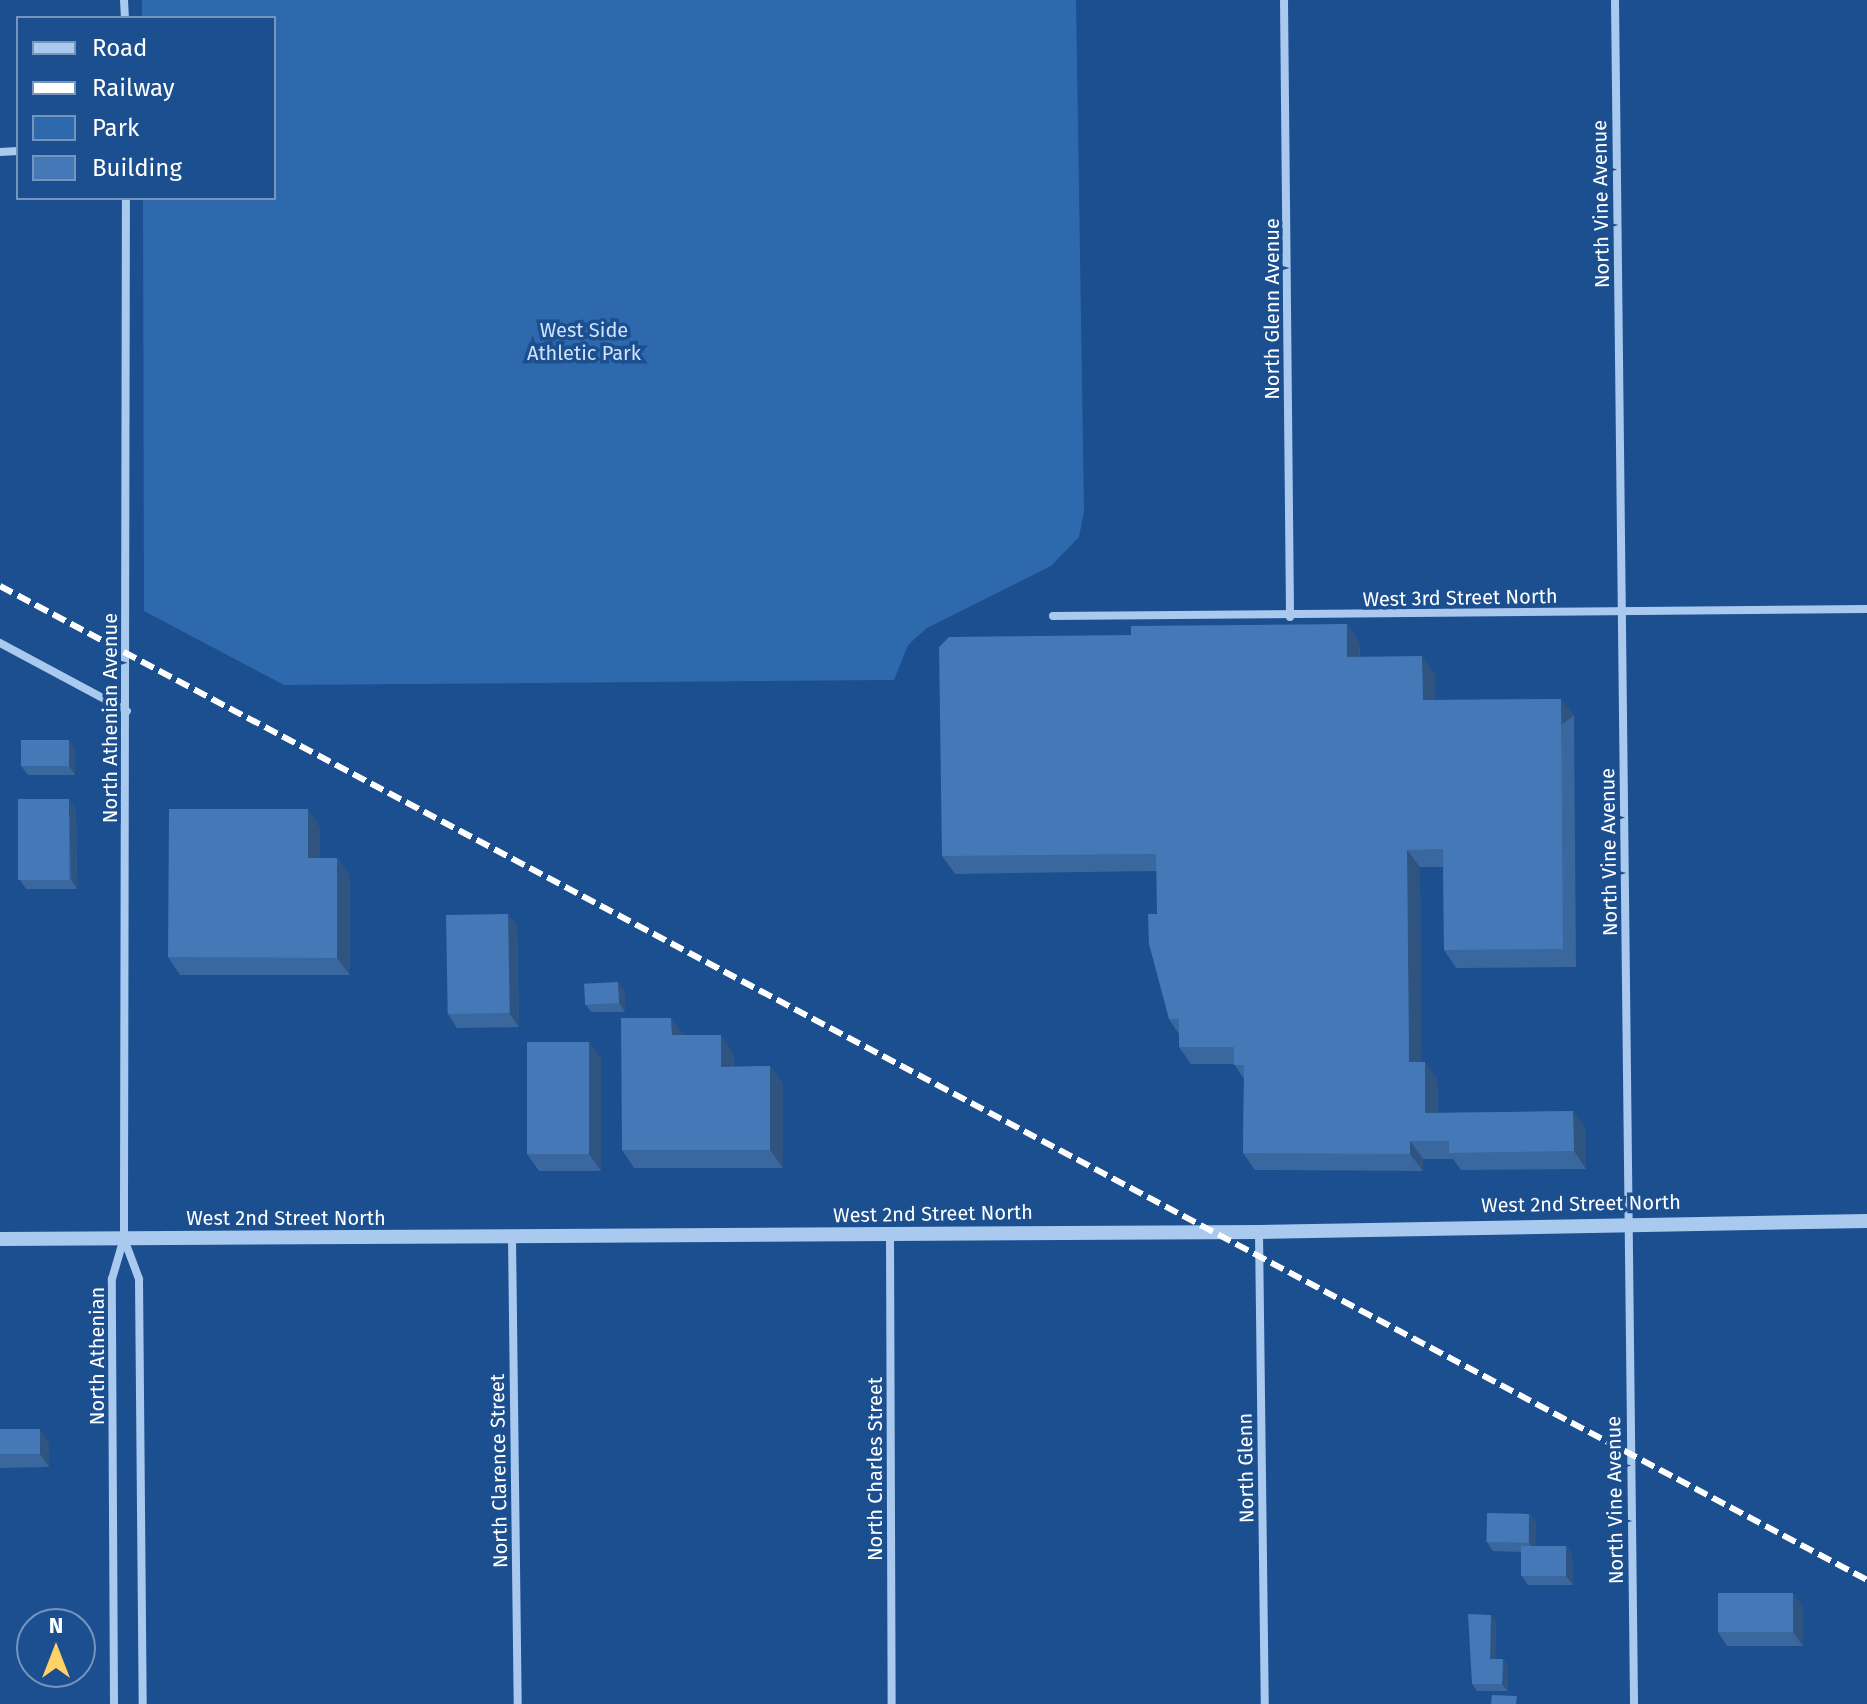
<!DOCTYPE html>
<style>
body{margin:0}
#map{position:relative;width:1867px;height:1704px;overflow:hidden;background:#1b4f8f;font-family:"Fira Sans",sans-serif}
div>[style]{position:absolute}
.green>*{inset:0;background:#2e69ad}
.minor>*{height:8px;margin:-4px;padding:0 4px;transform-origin:4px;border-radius:4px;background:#a9c9ee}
.tertiary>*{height:14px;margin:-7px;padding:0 7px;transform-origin:7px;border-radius:7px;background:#a9c9ee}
.rail>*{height:6px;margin-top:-3px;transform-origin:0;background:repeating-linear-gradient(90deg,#fff 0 14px,transparent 0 20px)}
.wall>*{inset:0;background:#3a679d}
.shaded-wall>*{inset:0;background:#305480;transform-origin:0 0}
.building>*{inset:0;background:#4478b7;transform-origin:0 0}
span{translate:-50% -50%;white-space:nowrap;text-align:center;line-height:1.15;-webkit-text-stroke:7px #1b4f8f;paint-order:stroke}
.street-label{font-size:20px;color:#fff}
.park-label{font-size:20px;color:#cfe3fa}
.legend{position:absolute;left:16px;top:16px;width:260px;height:184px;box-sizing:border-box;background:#1b4f8f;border:2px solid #7695bc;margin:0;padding:10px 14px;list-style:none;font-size:24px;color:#fff}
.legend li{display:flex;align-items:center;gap:16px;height:40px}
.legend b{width:40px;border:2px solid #7695bc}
.north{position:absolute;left:16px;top:1608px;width:80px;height:80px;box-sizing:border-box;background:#1b4f8f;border:2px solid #7695bc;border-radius:50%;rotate:0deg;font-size:22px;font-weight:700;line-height:32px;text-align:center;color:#fff}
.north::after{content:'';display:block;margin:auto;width:28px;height:36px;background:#ffd166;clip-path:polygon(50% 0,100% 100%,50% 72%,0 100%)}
</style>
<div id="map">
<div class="green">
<div style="clip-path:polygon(142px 0,1076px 0,1084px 512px,1079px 537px,1051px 566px,927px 628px,908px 645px,894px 680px,284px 685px,144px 611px,143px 198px,274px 198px,274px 18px,142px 18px)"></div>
</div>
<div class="minor">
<div style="left:124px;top:0;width:18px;rotate:87deg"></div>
<div style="left:1284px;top:0;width:617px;rotate:89.44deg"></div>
<div style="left:1615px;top:0;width:1704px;rotate:89.36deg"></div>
<div style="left:0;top:152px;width:18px;rotate:-3deg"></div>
<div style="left:1053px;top:616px;width:814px;rotate:-0.49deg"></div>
<div style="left:0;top:643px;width:144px;rotate:28.2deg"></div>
<div style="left:1259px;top:1232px;width:472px;rotate:89.3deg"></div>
<div style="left:890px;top:1234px;width:470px;rotate:89.8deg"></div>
<div style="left:512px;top:1237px;width:467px;rotate:89.3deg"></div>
<div style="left:124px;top:1239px;width:43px;rotate:69.4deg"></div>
<div style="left:139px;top:1279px;width:425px;rotate:89.5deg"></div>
<div style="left:114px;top:1704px;width:425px;rotate:-90.3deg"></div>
<div style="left:112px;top:1279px;width:43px;rotate:-73.7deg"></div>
<div style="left:124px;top:1238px;width:32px;rotate:-90deg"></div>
<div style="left:124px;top:1206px;width:1008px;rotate:-89.89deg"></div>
</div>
<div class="tertiary">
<div style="left:0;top:1239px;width:1259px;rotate:-0.32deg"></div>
<div style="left:1259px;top:1232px;width:608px;rotate:-1.04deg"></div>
</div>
<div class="rail">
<div style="left:0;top:586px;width:2115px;rotate:28.03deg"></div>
</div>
<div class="wall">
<div style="clip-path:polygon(1347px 624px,1359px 642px,1360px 657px,1435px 674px,1435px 700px,1561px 699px,1574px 716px,1576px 967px,1456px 968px,1444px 950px,1443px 867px,1420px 867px,1421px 1062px,1437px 1079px,1438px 1113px,1573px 1111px,1586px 1129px,1586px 1169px,1461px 1170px,1453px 1159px,1423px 1159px,1423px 1171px,1255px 1170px,1243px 1153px,1244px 1079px,1234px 1064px,1191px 1064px,1179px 1047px,1179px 1034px,1169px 1019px,1157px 914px,1157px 871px,955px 874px,942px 856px,1131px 635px)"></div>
<div style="clip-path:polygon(75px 749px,75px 775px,28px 775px,21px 766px)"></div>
<div style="clip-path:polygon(76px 808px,77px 889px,26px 889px,20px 880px)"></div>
<div style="clip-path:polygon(320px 827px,320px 858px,337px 858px,350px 876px,350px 975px,180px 975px,168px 957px)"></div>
<div style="clip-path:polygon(508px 914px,517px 927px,519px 1027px,457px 1028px,448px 1014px)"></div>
<div style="clip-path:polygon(625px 991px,625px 1012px,591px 1012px,585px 1003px)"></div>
<div style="clip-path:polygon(684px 1035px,733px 1053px,734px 1067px,770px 1066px,783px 1084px,783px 1168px,634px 1168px,622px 1150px)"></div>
<div style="clip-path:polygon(589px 1042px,601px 1059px,601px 1171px,539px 1171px,527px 1154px)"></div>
<div style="clip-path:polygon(0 1430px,49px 1443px,49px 1467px,0 1468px)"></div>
<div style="clip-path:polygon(1529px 1514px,1536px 1523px,1535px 1546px,1566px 1546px,1572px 1555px,1573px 1585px,1528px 1585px,1522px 1576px,1521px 1552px,1493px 1551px,1487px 1542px)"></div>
<div style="clip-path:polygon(1803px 1606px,1803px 1646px,1727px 1646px,1718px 1632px)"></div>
<div style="clip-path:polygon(1496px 1622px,1495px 1659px,1503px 1659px,1508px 1667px,1508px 1691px,1477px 1691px,1472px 1684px)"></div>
</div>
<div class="shaded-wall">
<div style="clip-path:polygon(1347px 624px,1359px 642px,1360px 675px,1347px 657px)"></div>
<div style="clip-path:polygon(1422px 656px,1435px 674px,1435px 718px,1423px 700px)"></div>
<div style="left:1561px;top:699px;width:21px;height:250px;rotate:53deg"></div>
<div style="clip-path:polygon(69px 740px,75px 749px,75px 775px,69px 766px)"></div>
<div style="clip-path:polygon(69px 799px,76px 808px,77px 889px,71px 880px)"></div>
<div style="clip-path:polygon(308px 809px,320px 827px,320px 876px,308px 858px)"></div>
<div style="clip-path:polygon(1407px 850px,1420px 867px,1422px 1079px,1409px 1062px)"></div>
<div style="clip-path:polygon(337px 858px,350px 876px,350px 975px,337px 958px)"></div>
<div style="clip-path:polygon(508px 914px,517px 927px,519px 1027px,509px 1013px)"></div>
<div style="clip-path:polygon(618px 982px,625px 991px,625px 1012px,619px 1003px)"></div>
<div style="clip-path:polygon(671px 1018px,684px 1035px,672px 1035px)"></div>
<div style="clip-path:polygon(721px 1035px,733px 1053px,734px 1084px,721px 1067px)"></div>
<div style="clip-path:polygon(589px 1042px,601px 1059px,601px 1171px,589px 1154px)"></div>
<div style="clip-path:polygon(1425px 1062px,1437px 1079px,1438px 1130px,1425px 1113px)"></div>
<div style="clip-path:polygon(770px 1066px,783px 1084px,783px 1168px,770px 1150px)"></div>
<div style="clip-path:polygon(1573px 1111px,1586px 1129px,1586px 1169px,1574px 1151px)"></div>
<div style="clip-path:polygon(1410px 1141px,1423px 1159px,1423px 1171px,1410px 1154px)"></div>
<div style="clip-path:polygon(40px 1429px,49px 1443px,49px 1467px,40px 1454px)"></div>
<div style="clip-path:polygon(1529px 1514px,1536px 1523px,1535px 1552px,1529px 1543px)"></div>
<div style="clip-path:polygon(1566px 1546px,1572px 1555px,1573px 1585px,1566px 1576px)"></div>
<div style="clip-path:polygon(1793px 1593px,1803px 1606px,1803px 1646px,1793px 1632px)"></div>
<div style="clip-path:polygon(1491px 1615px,1496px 1622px,1495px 1667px,1490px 1659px)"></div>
<div style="clip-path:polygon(1503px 1659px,1508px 1667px,1508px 1691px,1502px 1684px)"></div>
</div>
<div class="building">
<div style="clip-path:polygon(1347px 624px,1347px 657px,1422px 656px,1423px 700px,1561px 699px,1563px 949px,1444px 950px,1443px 849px,1407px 850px,1409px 1062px,1425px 1062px,1425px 1113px,1573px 1111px,1574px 1151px,1449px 1153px,1449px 1141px,1410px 1141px,1410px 1154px,1243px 1153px,1244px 1065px,1234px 1065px,1234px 1047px,1179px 1047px,1179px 1019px,1169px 1019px,1149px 944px,1148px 914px,1157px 914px,1156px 854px,942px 856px,939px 647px,949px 637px,1131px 635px,1131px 626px)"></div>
<div style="left:21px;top:740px;width:48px;height:26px"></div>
<div style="left:18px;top:799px;width:51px;height:81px"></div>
<div style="clip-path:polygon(169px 809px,308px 809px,308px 858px,337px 858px,337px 958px,168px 957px)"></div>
<div style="left:508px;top:914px;width:99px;height:62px;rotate:89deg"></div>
<div style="left:618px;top:982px;width:21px;height:34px;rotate:87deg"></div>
<div style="clip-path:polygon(621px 1018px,671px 1018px,672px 1035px,721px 1035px,721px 1067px,770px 1066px,770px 1150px,622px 1150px)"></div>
<div style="left:527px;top:1042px;width:62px;height:112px"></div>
<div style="left:40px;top:1429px;width:25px;height:40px;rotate:90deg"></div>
<div style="left:1487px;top:1513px;width:42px;height:29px;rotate:1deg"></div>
<div style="left:1521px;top:1546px;width:45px;height:30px"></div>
<div style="left:1718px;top:1593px;width:75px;height:39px"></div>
<div style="clip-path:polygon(1468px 1614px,1491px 1615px,1490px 1659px,1503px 1659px,1502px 1684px,1472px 1684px)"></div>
<div style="clip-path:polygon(1492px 1695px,1517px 1696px,1516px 1704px,1491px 1704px)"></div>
</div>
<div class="street-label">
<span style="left:1601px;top:204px;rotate:-91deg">North Vine Avenue</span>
<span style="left:1272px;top:309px;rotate:-90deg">North Glenn Avenue</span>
<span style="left:1460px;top:598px;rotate:-1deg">West 3rd Street North</span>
<span style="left:110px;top:718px;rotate:-90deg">North Athenian Avenue</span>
<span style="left:1609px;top:852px;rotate:-91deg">North Vine Avenue</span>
<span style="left:1581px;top:1204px;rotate:-1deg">West 2nd Street North</span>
<span style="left:933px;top:1214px;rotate:-1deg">West 2nd Street North</span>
<span style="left:286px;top:1218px">West 2nd Street North</span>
<span style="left:97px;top:1356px;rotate:-90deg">North Athenian</span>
<span style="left:1246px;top:1468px;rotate:-91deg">North Glenn</span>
<span style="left:875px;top:1469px;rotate:-90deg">North Charles Street</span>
<span style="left:499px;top:1471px;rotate:-91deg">North Clarence Street</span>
<span style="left:1615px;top:1500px;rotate:-91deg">North Vine Avenue</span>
</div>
<div class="park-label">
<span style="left:584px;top:342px">West Side<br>Athletic Park</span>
</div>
<ul class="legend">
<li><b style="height:10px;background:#a9c9ee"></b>Road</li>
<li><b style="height:10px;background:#fff"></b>Railway</li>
<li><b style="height:22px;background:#2e69ad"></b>Park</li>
<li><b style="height:22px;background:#4478b7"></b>Building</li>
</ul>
<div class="north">N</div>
</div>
